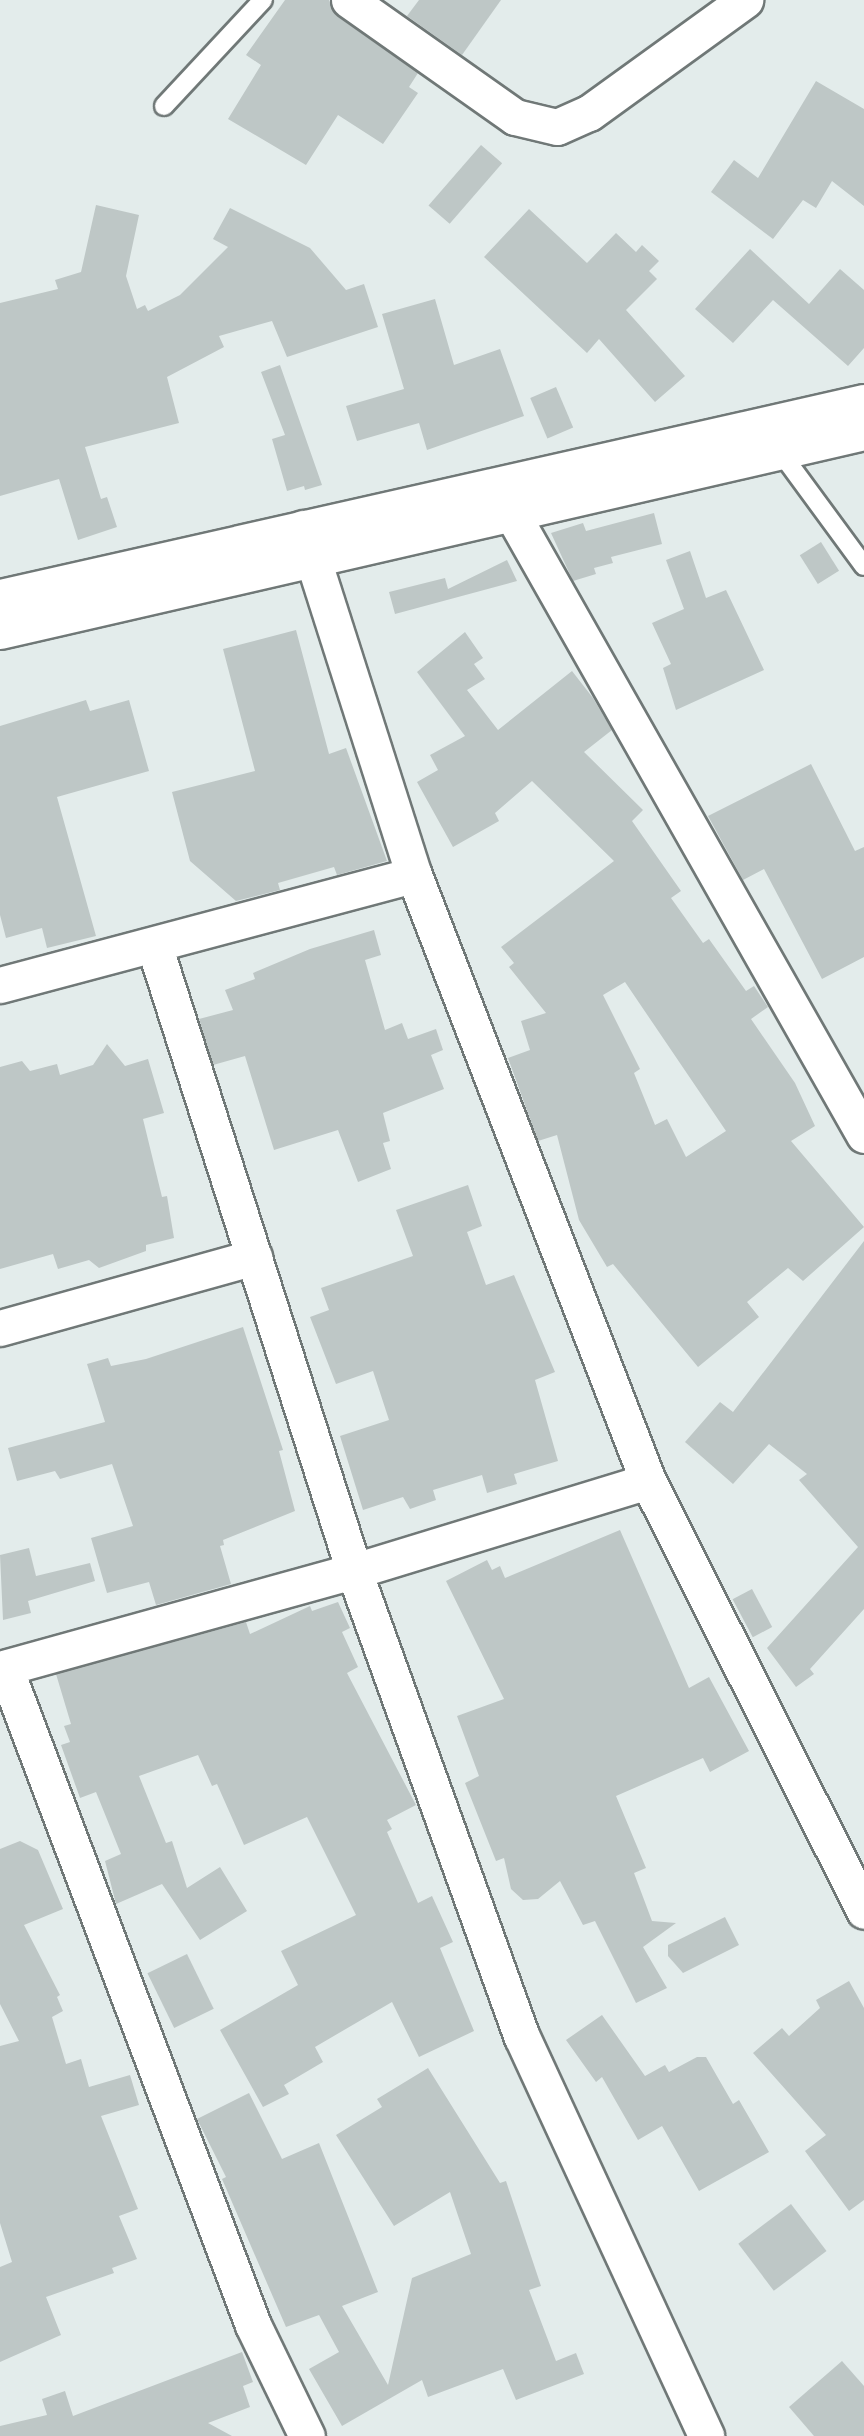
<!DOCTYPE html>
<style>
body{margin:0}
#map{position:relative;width:864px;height:2436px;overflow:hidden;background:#e3eceb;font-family:"Work Sans",sans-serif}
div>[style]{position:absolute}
.building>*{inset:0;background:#bec7c6;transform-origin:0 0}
.roads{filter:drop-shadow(2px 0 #707877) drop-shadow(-2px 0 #707877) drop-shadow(0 2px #707877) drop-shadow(0 -2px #707877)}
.service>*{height:18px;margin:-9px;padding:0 9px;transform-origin:9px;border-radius:9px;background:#fff}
.minor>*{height:35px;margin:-17.5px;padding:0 17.5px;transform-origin:17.5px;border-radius:17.5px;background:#fff}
span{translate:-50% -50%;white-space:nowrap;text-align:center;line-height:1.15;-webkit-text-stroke:5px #e3eceb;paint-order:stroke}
</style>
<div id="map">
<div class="building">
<div style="clip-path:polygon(285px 0,329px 0,337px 16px,418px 73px,409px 87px,418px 93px,383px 144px,338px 115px,306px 165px,228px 119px,261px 65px,246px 55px)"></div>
<div style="clip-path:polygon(419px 0,501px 0,462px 55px,407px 16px)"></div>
<div style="clip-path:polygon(816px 81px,864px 109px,864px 206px,832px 181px,816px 208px,803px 200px,773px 239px,711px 192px,734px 160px,758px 178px)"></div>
<div style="left:481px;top:145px;width:28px;height:80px;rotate:41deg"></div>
<div style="clip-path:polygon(96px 205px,139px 215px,126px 276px,137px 309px,145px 305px,148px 311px,180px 295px,228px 247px,213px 239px,230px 208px,310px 248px,346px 290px,364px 284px,378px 327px,287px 357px,272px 321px,219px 336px,224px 347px,167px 377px,179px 423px,85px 447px,101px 499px,107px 497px,117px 527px,78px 540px,59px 479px,0 496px,0 303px,58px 289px,55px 280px,81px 272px)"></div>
<div style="clip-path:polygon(529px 209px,587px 263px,616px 233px,636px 252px,642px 245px,659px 261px,649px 271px,657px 279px,626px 310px,685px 376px,655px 402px,599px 339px,587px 353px,484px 257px)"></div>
<div style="clip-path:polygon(750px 249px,809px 304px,840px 269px,864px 290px,864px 348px,848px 366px,773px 300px,733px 343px,695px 309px)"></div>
<div style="clip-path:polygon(435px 299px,454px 365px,500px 349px,524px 416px,427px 450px,419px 423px,357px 441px,346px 406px,404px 389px,382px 314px)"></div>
<div style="clip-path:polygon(280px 365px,322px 485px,305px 490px,304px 486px,287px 491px,272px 439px,285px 435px,261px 372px)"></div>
<div style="left:556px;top:387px;width:44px;height:28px;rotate:67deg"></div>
<div style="clip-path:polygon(654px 513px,662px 544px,611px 557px,613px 563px,594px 568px,596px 574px,573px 581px,551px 533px,583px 523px,586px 531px)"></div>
<div style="left:821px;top:542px;width:34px;height:25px;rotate:58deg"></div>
<div style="clip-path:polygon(690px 551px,706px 598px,726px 590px,764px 670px,676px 710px,663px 668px,671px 664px,652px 623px,684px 609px,666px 560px)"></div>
<div style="clip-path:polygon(507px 560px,517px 581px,395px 614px,389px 592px,445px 578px,448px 589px)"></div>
<div style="clip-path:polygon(296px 630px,329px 754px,346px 748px,387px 861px,337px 875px,334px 867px,278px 883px,280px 890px,236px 901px,190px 861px,172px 792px,255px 771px,223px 649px)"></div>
<div style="clip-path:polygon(evenodd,465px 632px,483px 658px,474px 664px,485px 679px,467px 690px,498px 730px,572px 671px,593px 698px,612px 730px,584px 752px,643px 810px,632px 821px,681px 891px,671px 898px,703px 943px,709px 939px,746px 991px,754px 986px,768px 1007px,751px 1019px,795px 1083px,815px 1126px,791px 1141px,864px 1227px,803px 1281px,788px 1268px,747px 1302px,759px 1317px,698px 1367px,613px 1264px,607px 1267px,579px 1220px,557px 1135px,538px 1141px,508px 1058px,530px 1050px,521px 1021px,546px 1013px,509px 967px,514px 963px,501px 947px,614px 861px,532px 781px,495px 813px,499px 821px,453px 847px,417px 782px,438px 770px,430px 755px,465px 736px,417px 672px,465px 632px,625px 982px,726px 1131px,686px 1157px,667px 1119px,655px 1125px,634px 1073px,640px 1069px,603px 995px,625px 982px)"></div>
<div style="clip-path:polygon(86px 700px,90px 711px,129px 700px,149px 771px,57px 797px,96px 936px,47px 948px,42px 928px,6px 938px,0 915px,0 726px)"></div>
<div style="clip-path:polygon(811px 764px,855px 851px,864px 847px,864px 957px,822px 979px,764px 869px,743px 880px,708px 816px)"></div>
<div style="clip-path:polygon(374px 930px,381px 955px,365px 960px,385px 1030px,402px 1023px,408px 1039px,436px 1029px,443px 1050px,431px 1055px,444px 1089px,383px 1113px,390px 1141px,383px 1143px,391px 1169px,358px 1182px,338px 1130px,274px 1150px,245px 1056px,213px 1065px,199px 1019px,233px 1010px,225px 990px,255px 979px,253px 973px,310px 949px)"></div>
<div style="clip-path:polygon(107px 1044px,125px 1066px,148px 1059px,164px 1113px,143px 1119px,162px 1197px,167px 1196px,174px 1238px,146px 1245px,146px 1251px,99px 1268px,89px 1260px,58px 1269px,53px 1254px,0 1269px,0 1067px,22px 1061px,30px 1071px,57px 1064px,60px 1075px,93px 1065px)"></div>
<div style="clip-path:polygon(468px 1185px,482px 1226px,467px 1232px,486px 1285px,514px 1275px,555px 1372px,535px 1380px,558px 1461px,514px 1474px,517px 1484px,487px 1493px,482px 1475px,433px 1490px,436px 1500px,410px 1509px,403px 1497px,363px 1510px,340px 1436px,389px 1420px,373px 1371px,336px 1384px,310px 1317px,329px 1310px,321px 1288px,413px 1256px,396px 1210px)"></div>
<div style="clip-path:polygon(864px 1241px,864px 1609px,810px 1669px,814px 1674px,796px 1687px,767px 1648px,858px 1547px,799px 1480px,807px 1474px,769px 1444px,733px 1484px,685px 1442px,720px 1402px,733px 1412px)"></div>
<div style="clip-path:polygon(243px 1327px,283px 1450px,279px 1451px,295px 1511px,223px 1540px,224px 1545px,220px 1546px,231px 1584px,156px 1605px,149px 1582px,107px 1593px,91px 1538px,133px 1526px,112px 1464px,60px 1479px,55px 1471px,17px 1481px,8px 1448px,105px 1422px,87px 1364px,108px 1358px,111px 1366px,146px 1359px)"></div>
<div style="clip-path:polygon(620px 1530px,689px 1688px,709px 1677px,749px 1751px,710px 1772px,703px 1758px,616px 1796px,646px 1868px,634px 1873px,652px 1921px,676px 1923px,643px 1947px,667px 1988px,636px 2003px,595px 1921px,583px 1925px,560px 1881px,538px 1899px,523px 1900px,511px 1889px,504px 1858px,496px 1861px,465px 1783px,479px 1776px,457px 1716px,504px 1699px,446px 1581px,487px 1560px,492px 1570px,500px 1566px,505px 1578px)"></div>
<div style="clip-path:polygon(29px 1548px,36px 1576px,90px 1563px,95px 1581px,28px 1601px,31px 1613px,3px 1620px,0 1555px)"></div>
<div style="left:752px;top:1589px;width:43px;height:22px;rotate:62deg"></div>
<div style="clip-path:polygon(338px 1602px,350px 1628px,342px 1632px,358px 1667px,347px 1673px,416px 1805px,387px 1820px,392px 1829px,387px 1832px,418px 1903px,432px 1896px,453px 1942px,440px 1948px,474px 2031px,419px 2057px,392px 2002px,315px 2047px,323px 2062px,284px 2085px,289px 2094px,263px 2107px,220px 2030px,298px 1985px,281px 1951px,356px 1915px,307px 1817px,244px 1845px,217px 1784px,212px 1786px,198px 1755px,139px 1776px,166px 1843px,172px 1841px,187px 1888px,220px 1867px,247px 1911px,200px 1940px,162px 1884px,116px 1904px,105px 1861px,121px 1854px,96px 1792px,80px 1798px,61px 1745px,70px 1742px,64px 1726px,71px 1724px,56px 1674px,246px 1622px,250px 1634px,310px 1606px,312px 1611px)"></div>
<div style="clip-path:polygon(20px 1841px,38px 1850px,63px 1909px,24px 1925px,60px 1995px,57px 1997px,63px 2011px,52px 2017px,66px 2064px,81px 2059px,89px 2087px,130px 2075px,139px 2105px,101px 2116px,138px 2209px,119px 2216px,137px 2259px,112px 2268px,114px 2273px,46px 2297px,61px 2335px,0 2362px,0 2267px,12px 2262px,0 2223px,0 2046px,19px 2041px,0 2004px,0 1849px)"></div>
<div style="clip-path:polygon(725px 1917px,739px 1945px,683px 1973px,668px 1956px,668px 1945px)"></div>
<div style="left:187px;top:1954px;width:61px;height:44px;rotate:64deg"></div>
<div style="clip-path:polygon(849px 1981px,864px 2008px,864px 2200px,849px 2211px,805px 2151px,826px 2135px,753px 2053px,782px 2028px,789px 2036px,820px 2008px,816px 2000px)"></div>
<div style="clip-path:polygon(602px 2015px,645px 2076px,665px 2065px,669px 2072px,697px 2057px,706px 2057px,733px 2104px,739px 2100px,769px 2152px,699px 2191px,662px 2126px,638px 2140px,602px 2077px,596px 2082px,566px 2040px)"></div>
<div style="clip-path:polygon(428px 2068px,500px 2183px,506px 2181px,541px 2286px,529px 2290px,556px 2361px,576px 2353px,584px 2374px,516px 2400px,503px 2369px,428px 2397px,422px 2380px,342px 2426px,309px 2369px,339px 2352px,319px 2315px,286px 2327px,222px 2179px,226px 2177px,197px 2119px,249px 2093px,282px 2159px,319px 2143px,378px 2292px,342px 2306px,388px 2385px,412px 2278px,471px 2254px,450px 2192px,394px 2226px,336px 2135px,382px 2107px,377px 2099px)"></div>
<div style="left:791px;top:2204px;width:59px;height:66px;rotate:53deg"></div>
<div style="clip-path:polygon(242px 2352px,253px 2382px,243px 2386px,250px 2407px,208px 2423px,232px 2436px,0 2436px,0 2426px,47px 2415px,42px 2399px,65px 2391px,73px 2416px)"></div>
<div style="clip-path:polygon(842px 2361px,864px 2386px,864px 2436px,814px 2436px,789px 2407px)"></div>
</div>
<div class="roads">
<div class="service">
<div style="left:164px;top:106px;width:145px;rotate:-47deg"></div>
<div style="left:781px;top:453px;width:140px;rotate:53.7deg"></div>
</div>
<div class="minor">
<div style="left:349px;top:0;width:203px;rotate:35.2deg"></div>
<div style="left:515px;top:117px;width:43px;rotate:13.4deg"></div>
<div style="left:557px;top:127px;width:35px;rotate:-24deg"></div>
<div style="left:589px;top:113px;width:193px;rotate:-35.9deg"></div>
<div style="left:511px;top:512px;width:716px;rotate:60.46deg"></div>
<div style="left:303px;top:528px;width:364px;rotate:72.3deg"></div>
<div style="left:414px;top:875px;width:650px;rotate:68.89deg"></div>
<div style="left:648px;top:1481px;width:481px;rotate:63.3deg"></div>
<div style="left:0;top:597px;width:886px;rotate:-12.72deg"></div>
<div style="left:0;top:631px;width:887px;rotate:-12.97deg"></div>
<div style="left:154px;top:945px;width:657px;rotate:72.28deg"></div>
<div style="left:354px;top:1571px;width:495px;rotate:70.2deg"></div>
<div style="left:522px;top:2037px;width:439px;rotate:65.2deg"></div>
<div style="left:0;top:985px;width:428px;rotate:-14.9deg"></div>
<div style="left:0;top:1328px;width:264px;rotate:-15.6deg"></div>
<div style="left:5px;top:1668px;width:702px;rotate:69.32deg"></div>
<div style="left:253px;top:2325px;width:123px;rotate:64.1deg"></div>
<div style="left:0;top:1669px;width:367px;rotate:-15.5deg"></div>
<div style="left:354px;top:1571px;width:307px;rotate:-17deg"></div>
</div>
</div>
</div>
